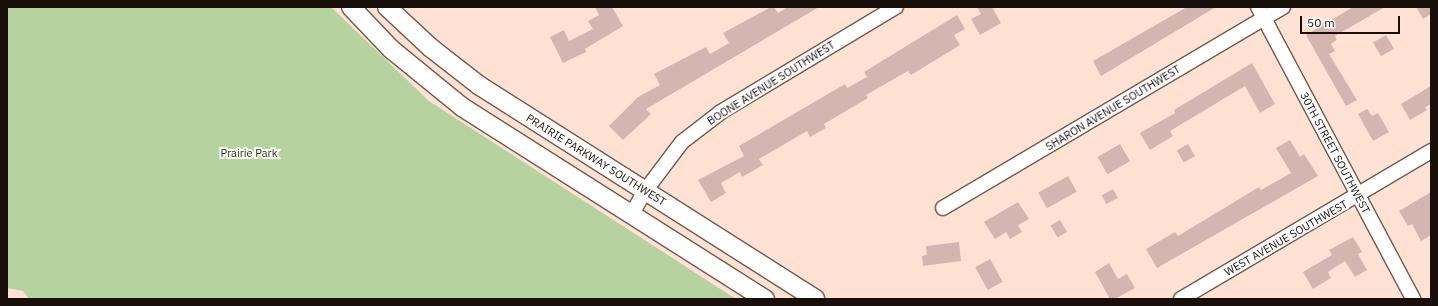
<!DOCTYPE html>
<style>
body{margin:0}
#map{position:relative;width:1438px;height:306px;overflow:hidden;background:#ffe2d3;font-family:"IBM Plex Sans",sans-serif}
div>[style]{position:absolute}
.green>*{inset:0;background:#b6d39f}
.building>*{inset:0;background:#d5b5b0;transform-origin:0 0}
.roads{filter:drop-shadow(1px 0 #725a4d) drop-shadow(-1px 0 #725a4d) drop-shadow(0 1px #725a4d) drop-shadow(0 -1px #725a4d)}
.minor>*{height:14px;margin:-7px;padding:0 7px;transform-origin:7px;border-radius:7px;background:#fff}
.tertiary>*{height:18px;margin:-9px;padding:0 9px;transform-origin:9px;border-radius:9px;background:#fff}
span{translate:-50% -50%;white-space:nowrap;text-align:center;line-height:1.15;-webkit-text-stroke:4px #fff;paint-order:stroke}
.street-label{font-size:11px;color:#180f0a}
.park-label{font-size:11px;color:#1d3204}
.frame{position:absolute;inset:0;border:8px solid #180f0a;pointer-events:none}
.scale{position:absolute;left:1300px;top:16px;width:100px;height:18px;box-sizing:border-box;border:2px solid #180f0a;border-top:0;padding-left:5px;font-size:12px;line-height:14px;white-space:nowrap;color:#180f0a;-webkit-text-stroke:3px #fff;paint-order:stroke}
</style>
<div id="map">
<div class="green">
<div style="clip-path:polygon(7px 7px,331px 7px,429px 101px,736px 299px,29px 299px,23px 291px,7px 288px)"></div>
</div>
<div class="building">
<div style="clip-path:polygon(595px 7px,612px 7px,623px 26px,585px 49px,586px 52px,563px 63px,550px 37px,564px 30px,569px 41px,593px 29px,588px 21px,599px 15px)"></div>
<div style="clip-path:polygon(771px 7px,774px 7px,778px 13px,788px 7px,819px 7px,646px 109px,651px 114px,623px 140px,609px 126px,638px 97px,660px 85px,654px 74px,706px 47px,710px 54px,729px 43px,723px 33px)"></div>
<div style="clip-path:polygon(977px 7px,992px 7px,1001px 23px,980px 35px,971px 19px,981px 14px)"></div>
<div style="clip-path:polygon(1187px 7px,1216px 7px,1101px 76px,1093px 61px)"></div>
<div style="clip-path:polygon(1353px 7px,1385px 7px,1335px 36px,1337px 40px,1331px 44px,1335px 51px,1329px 54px,1357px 100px,1346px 106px,1306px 35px)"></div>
<div style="clip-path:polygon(1416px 7px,1431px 7px,1431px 14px,1423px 19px)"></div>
<div style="clip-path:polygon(957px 15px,965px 29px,954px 35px,960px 45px,911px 75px,908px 71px,866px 95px,868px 98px,824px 124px,826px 128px,810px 137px,807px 131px,759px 159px,763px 165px,742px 177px,740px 172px,721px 183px,726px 193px,711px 202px,698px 180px,744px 156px,739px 146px,845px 84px,847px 88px,867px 77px,864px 72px)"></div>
<div style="left:1386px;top:35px;width:16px;height:15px;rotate:60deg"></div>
<div style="clip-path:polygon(1252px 63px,1275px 104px,1260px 113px,1245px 86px,1170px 131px,1173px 136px,1150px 150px,1140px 133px,1175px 113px,1174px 110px)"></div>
<div style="clip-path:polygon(1431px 86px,1431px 104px,1425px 107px,1427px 110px,1410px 120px,1401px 104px)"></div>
<div style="clip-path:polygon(1367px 109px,1372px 116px,1378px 113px,1389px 132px,1373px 141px,1358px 114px)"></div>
<div style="clip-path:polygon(1290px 140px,1300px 157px,1304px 154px,1318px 176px,1157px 268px,1146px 249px,1175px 232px,1178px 236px,1259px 187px,1261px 190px,1291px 173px,1276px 148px)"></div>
<div style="left:1120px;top:144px;width:20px;height:26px;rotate:60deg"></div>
<div style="left:1188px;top:144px;width:14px;height:13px;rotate:60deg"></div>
<div style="left:1068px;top:176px;width:18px;height:34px;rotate:61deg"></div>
<div style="left:1113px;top:189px;width:10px;height:13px;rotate:61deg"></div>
<div style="clip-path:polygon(1431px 192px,1431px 235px,1421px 241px,1412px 224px,1408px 226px,1399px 211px)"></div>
<div style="clip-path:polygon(1018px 202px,1029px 219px,1018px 225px,1022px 232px,1010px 239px,1006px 232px,995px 239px,984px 222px)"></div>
<div style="left:1060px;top:220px;width:14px;height:11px;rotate:60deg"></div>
<div style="clip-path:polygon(1353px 237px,1362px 252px,1358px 254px,1367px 270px,1355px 277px,1345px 261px,1328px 272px,1331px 278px,1313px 289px,1303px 272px,1332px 255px,1329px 250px)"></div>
<div style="clip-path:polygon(959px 242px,961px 261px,923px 266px,922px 256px,927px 255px,926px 246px)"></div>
<div style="left:990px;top:259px;width:26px;height:17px;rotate:61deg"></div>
<div style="clip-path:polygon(1109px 263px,1118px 279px,1127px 274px,1135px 288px,1115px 299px,1110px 299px,1095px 272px)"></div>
</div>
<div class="roads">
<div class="minor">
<div style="left:1258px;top:7px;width:331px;rotate:62deg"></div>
<div style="left:943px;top:208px;width:395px;rotate:-30.6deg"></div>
<div style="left:632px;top:214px;width:26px;rotate:-61deg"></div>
<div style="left:645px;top:191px;width:61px;rotate:-52.9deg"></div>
<div style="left:682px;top:142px;width:49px;rotate:-37.6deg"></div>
<div style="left:721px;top:112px;width:204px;rotate:-31deg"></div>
<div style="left:1181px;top:299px;width:291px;rotate:-30.6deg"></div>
</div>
<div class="tertiary">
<div style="left:351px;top:7px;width:58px;rotate:46.4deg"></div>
<div style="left:391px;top:49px;width:92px;rotate:39.2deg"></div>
<div style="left:462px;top:107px;width:359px;rotate:32.4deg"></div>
<div style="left:387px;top:7px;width:60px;rotate:43deg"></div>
<div style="left:431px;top:48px;width:62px;rotate:37.8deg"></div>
<div style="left:480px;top:86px;width:397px;rotate:32.4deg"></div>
</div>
</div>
<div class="street-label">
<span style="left:771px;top:83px;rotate:-32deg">BOONE AVENUE SOUTHWEST</span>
<span style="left:1113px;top:108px;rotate:-31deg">SHARON AVENUE SOUTHWEST</span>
<span style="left:1335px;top:153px;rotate:62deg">30TH STREET SOUTHWEST</span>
<span style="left:596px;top:160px;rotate:32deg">PRAIRIE PARKWAY SOUTHWEST</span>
<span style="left:1286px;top:238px;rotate:-30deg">WEST AVENUE SOUTHWEST</span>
</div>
<div class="park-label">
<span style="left:249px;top:153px">Prairie Park</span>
</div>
<div class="frame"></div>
<div class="scale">50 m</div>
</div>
